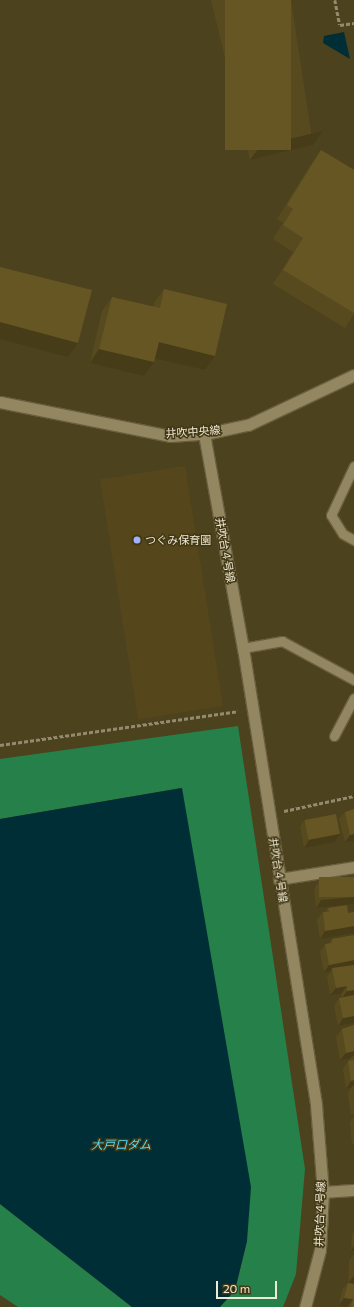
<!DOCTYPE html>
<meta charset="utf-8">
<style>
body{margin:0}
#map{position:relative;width:354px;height:1307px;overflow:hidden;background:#4d421e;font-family:Commissioner,"Noto Sans JP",sans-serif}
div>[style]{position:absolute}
.built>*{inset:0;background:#55471b;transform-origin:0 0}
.forest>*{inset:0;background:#268049}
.water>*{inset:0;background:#002e36}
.path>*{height:2.5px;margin-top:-1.25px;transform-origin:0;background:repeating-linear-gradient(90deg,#938b6e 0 4px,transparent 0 6px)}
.roads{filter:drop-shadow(1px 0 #685e3e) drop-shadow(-1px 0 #685e3e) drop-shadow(0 1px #685e3e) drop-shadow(0 -1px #685e3e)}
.service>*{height:9px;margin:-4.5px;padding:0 4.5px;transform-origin:4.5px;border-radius:4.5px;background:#938762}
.minor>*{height:11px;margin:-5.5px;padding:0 5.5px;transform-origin:5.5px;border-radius:5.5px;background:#938762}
.tertiary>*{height:11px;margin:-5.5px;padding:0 5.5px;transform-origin:5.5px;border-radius:5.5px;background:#938762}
.wall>*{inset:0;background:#574a1e}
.shaded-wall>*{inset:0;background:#473c18}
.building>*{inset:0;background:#655623;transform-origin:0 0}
.dots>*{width:11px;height:11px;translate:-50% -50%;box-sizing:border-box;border:2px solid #423814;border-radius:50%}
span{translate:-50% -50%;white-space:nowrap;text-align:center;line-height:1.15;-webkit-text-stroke:3px #423814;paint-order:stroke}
.street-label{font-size:11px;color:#efe9d5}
.poi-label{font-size:11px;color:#efe9d5}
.left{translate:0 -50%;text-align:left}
.water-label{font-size:12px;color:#55dcf5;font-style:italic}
.scale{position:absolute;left:216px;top:1281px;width:61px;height:18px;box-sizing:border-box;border:2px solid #efe9d5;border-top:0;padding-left:5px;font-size:12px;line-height:14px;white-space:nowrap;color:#efe9d5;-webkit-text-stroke:3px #423814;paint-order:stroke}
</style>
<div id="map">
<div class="built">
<div style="left:185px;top:466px;width:243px;height:86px;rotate:81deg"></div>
</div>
<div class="forest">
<div style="clip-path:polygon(238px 726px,305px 1169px,296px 1274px,283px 1307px,220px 1307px,235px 1290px,247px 1241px,181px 788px,0 819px,0 759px)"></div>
<div style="clip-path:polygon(0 1204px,132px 1307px,18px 1307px,0 1295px)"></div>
</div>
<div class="water">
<div style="clip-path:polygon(344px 32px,350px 59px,323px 43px,324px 36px)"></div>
<div style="clip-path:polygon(182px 788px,251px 1187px,247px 1241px,235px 1290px,220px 1307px,132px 1307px,0 1204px,0 819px)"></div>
</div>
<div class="path">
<div style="left:335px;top:0;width:25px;rotate:79deg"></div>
<div style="left:340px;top:25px;width:14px;rotate:-8deg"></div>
<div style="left:0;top:745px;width:240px;rotate:-8.1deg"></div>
<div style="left:284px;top:811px;width:72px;rotate:-12.1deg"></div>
</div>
<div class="roads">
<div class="service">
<div style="left:354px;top:466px;width:54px;rotate:115.1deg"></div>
<div style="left:331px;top:515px;width:22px;rotate:58deg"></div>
<div style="left:343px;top:534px;width:13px;rotate:29deg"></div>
<div style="left:243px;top:648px;width:40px;rotate:-10deg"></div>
<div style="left:282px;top:641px;width:82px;rotate:28.4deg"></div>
<div style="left:334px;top:736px;width:43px;rotate:-62.2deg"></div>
</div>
<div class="minor">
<div style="left:279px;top:879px;width:76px;rotate:-9.1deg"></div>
<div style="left:323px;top:1192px;width:31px;rotate:-4deg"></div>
</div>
<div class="tertiary">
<div style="left:0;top:402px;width:173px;rotate:11.3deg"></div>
<div style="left:170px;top:436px;width:39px;rotate:-4deg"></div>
<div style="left:209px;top:433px;width:40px;rotate:-12deg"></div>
<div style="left:248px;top:425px;width:117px;rotate:-25.3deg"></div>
<div style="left:204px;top:434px;width:218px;rotate:79.7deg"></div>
<div style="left:243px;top:648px;width:463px;rotate:80.9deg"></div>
<div style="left:316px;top:1105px;width:87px;rotate:85.4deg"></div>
<div style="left:323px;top:1192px;width:58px;rotate:93deg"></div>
<div style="left:320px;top:1250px;width:59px;rotate:104.7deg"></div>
</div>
</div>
<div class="wall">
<div style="clip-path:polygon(211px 0,291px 0,313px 145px,250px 160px)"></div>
<div style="clip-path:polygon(321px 150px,354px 170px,354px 314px,345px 328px,273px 284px,293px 252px,273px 239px,283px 223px,277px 219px,311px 164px)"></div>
<div style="clip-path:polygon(164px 289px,215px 356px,205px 370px,155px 358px,144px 376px,90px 363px,102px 311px,112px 297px,153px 307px,154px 303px)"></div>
<div style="clip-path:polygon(345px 812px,354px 841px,345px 842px,339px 819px)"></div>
<div style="clip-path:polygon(305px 820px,340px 834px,335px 842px,304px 848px,300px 827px)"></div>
<div style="clip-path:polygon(354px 877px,354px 904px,316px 908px,314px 889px,319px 881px)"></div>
<div style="clip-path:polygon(328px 908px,348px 913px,354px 912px,354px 933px,320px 939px,317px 920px,323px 912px,325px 912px)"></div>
<div style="clip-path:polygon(354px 935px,354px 1023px,338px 1026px,334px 1006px,339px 998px,342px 998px,341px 994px,330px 995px,327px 976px,331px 971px,324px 972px,320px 952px,325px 944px,328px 944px,332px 939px)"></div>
<div style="clip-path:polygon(354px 1025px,354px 1114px,351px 1114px,348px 1093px,351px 1088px,346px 1089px,343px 1069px,350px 1059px,340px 1060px,336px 1037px,342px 1029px)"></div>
<div style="clip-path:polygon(354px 1116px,354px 1144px,352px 1144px,350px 1122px)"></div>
<div style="clip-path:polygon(354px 1231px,354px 1251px,351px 1251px,352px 1234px)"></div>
<div style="clip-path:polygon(354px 1254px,354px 1284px,351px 1284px,354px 1307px,347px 1307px,339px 1305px,342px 1290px,348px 1283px,349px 1261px)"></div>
</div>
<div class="shaded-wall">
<div style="clip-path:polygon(323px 131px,313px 145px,250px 160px,260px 146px)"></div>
<div style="clip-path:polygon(0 322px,78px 343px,68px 357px,0 339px)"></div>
<div style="clip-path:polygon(159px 342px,215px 356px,205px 370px,149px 357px)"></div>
<div style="clip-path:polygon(99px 349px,154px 362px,144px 376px,90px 363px)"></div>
<div style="clip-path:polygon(340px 834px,335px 842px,304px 848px,309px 840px)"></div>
<div style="clip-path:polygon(354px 834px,354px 841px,345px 842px,350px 835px)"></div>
<div style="clip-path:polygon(354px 897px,354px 904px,316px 908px,321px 900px)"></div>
<div style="clip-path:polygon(354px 926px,354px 933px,320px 939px,325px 931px)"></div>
<div style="clip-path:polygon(354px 960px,354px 967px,332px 968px,331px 971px,324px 972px,329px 965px)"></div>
<div style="clip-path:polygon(347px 986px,341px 994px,330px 995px,336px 988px)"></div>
<div style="clip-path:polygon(354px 990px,354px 997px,342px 998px,347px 991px)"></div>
<div style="clip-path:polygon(354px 1016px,354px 1023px,338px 1026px,343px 1018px)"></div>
<div style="clip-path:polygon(354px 1051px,354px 1058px,353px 1055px,350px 1059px,340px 1060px,346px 1053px)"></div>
<div style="clip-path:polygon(354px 1080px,354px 1087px,353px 1085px,351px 1088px,346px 1089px,351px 1081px)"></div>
<div style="clip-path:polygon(354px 1246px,354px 1251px,351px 1251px)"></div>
<div style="clip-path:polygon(354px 1276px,354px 1284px,348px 1283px)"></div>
<div style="clip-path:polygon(344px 1298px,353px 1299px,347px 1307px,339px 1305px)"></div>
</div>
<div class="building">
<div style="left:225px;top:0;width:66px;height:150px"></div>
<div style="clip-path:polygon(321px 150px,354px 170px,354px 313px,283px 270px,303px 238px,283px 225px,293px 209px,287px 205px)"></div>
<div style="clip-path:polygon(0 267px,92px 290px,78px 343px,0 322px)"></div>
<div style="clip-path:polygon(164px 289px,227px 304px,215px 356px,159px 342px,154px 362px,99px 349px,112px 297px,160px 308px)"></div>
<div style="clip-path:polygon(354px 809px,354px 834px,350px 835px,345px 812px)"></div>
<div style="left:336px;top:814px;width:20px;height:32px;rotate:79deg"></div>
<div style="left:354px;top:877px;width:20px;height:35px;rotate:90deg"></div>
<div style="clip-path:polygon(347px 905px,348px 913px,354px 912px,354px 926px,325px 931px,323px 912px,329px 912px,328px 908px)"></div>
<div style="clip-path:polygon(354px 935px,354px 960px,329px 965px,325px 944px,332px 943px,332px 939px)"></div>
<div style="clip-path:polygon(354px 965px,354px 990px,347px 991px,347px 986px,336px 988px,332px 968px)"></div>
<div style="clip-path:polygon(354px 995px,354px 1016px,343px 1018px,339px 998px)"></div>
<div style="clip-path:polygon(354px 1025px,354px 1051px,346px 1053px,342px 1029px)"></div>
<div style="clip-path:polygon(354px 1060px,354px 1080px,351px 1081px,348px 1061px)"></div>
<div style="clip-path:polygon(348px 1283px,354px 1284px,354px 1307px,351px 1307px,353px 1299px,344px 1298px)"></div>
</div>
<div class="dots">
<div style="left:137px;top:540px;background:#a0b3fd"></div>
</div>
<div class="street-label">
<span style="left:193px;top:432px;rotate:-4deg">井吹中央線</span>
<span style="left:225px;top:550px;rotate:80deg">井吹台４号線</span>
<span style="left:278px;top:870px;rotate:81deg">井吹台４号線</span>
<span style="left:320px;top:1214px;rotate:-88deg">井吹台４号線</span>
</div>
<div class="poi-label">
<span class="left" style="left:145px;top:540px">つぐみ保育園</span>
</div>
<div class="water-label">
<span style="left:121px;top:1145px">大戸口ダム</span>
</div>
<div class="scale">20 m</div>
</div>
